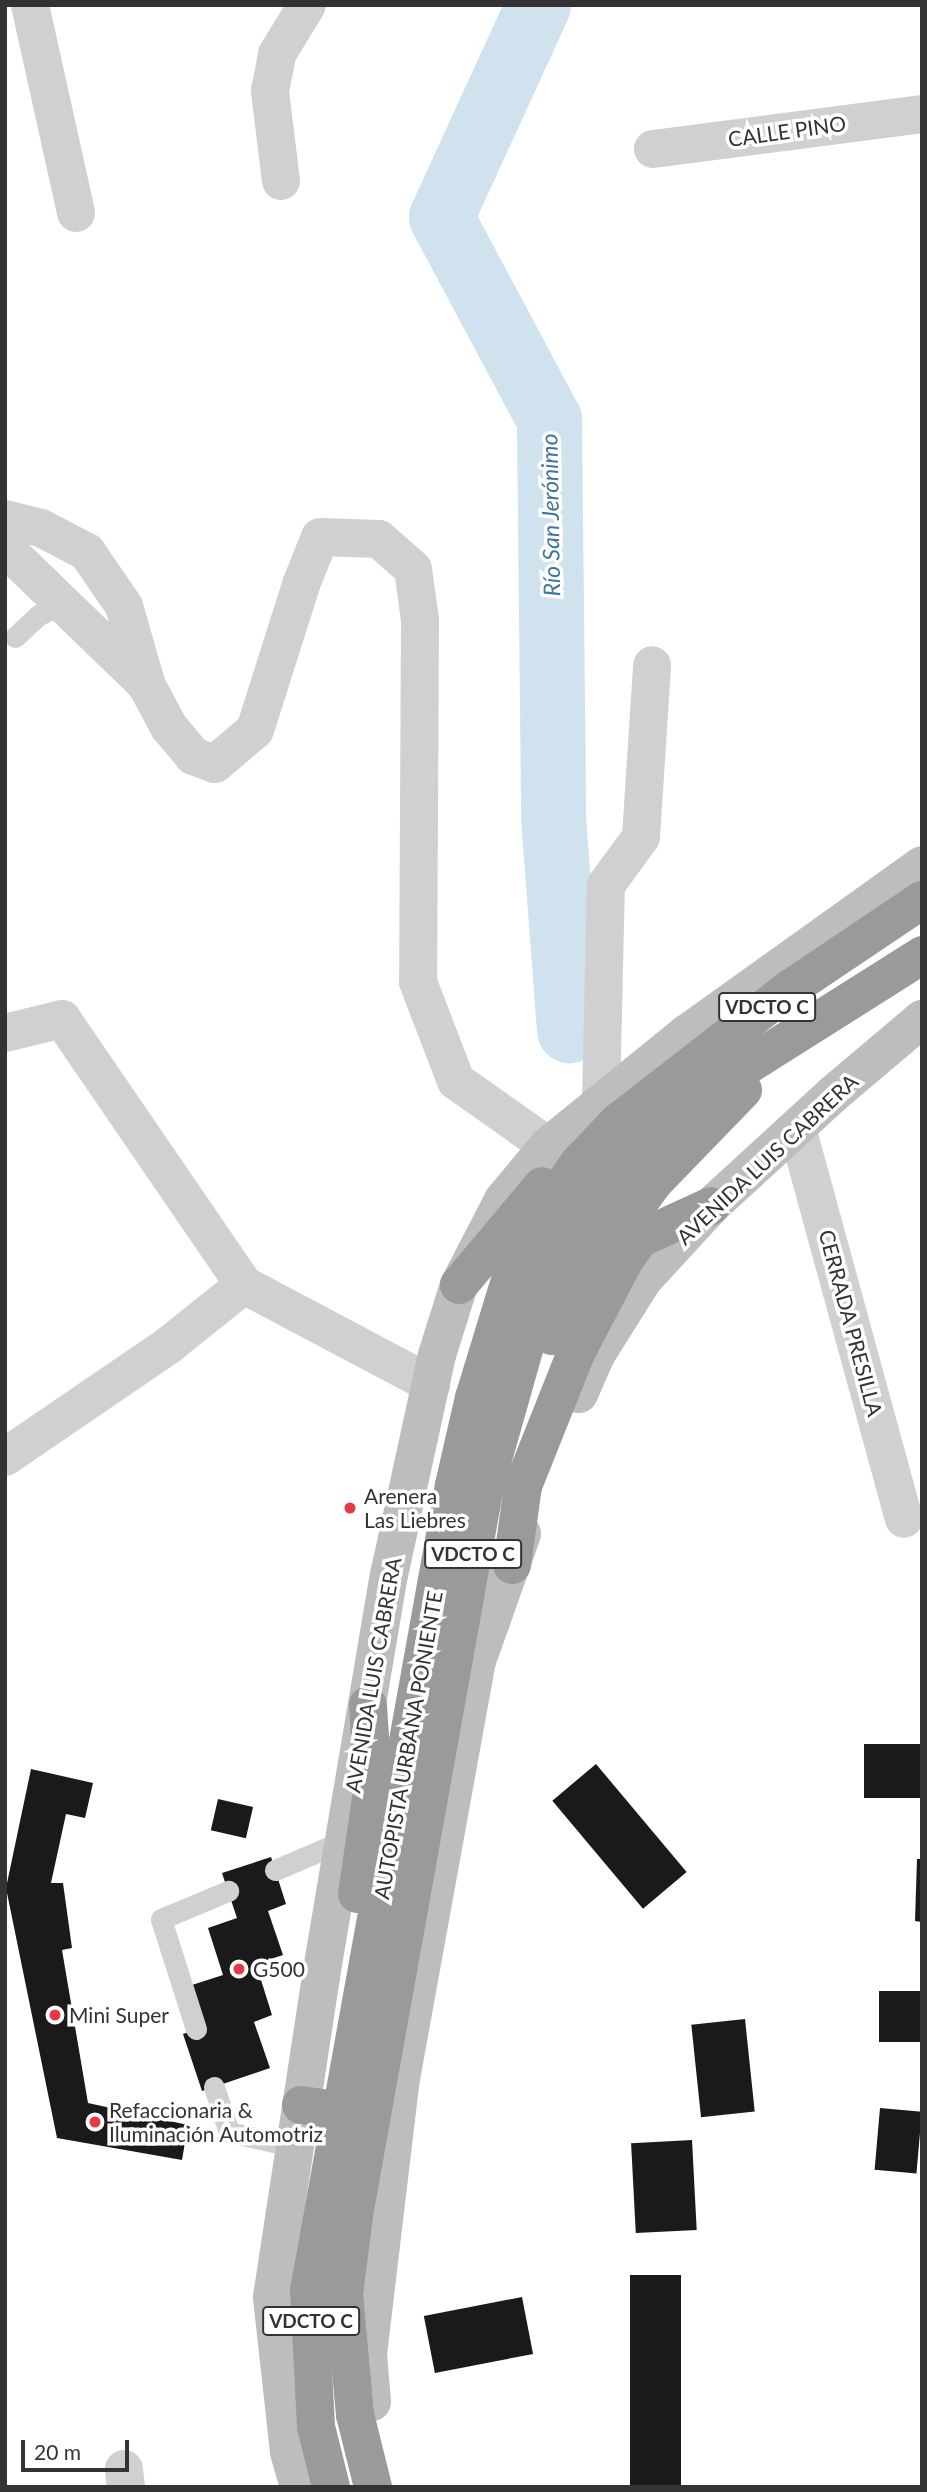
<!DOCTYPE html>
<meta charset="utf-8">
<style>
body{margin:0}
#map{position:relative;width:927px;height:2492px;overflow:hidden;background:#fff;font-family:Lato,sans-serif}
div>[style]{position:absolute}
.river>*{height:65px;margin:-32.5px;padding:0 32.5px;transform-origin:32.5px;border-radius:32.5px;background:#cfe2ee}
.building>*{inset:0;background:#1a1a1a;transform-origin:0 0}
.lane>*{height:21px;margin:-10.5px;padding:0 10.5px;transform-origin:10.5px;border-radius:10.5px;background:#d0d0d0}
.street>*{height:38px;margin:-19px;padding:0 19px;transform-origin:19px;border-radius:19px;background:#d0d0d0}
.secondary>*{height:38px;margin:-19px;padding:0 19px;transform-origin:19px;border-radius:19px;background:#bdbdbd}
.highway>*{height:38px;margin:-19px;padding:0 19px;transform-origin:19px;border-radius:19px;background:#9a9a9a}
.dots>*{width:19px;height:19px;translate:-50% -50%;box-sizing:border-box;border:4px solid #fff;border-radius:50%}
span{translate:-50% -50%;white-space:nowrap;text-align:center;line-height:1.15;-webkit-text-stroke:7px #fff;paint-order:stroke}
.shield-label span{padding:2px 5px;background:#fff;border:2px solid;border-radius:5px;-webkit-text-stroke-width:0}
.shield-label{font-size:19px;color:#333;font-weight:700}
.street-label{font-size:21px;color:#333}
.poi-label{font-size:21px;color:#333}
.left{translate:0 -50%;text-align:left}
.water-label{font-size:23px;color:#3f7597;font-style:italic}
.frame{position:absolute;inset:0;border:7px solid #333;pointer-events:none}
.scale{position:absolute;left:21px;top:2440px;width:108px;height:32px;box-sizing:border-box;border:4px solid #333;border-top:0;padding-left:9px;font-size:21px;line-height:24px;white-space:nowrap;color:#333;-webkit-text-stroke:5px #fff;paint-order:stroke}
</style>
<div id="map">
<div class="river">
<div style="left:538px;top:5px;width:233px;rotate:114.6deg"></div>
<div style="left:441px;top:217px;width:229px;rotate:61.9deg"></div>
<div style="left:549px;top:419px;width:398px;rotate:89.4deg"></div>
<div style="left:553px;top:817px;width:214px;rotate:85.7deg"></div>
</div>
<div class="building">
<div style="left:922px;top:1744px;width:54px;height:58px;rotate:90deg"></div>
<div style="left:596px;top:1764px;width:141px;height:57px;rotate:50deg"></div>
<div style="clip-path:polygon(31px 1769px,93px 1783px,85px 1818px,66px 1814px,51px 1883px,63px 1883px,72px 1948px,62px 1950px,88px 2103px,188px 2125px,182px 2160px,57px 2138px,6px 1888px)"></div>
<div style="left:218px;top:1799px;width:36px;height:32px;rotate:13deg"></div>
<div style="clip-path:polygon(271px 1857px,286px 1904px,268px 1911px,283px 1955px,256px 1964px,272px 2015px,254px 2022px,270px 2068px,202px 2091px,183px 2034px,206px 2026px,192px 1985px,223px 1975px,208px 1928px,237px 1918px,222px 1873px)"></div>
<div style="clip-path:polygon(917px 1859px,922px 1859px,922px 1922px,915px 1921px)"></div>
<div style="left:922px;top:1991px;width:51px;height:43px;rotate:90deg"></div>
<div style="left:745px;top:2019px;width:93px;height:54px;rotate:84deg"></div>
<div style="left:880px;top:2108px;width:42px;height:62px;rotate:5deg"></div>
<div style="left:692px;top:2140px;width:90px;height:61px;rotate:87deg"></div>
<div style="left:630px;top:2275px;width:51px;height:212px"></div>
<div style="left:522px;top:2297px;width:58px;height:100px;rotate:79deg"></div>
</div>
<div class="lane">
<div style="left:15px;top:637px;width:33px;rotate:-43deg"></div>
<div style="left:39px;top:615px;width:25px;rotate:-26deg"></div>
<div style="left:275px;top:1870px;width:76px;rotate:-23.2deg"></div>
<div style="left:196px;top:2029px;width:115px;rotate:-107.7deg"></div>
<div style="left:161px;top:1919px;width:73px;rotate:-22.7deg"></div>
<div style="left:214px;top:2087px;width:47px;rotate:71.6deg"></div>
<div style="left:229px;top:2132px;width:68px;rotate:12.8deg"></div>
</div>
<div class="street">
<div style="left:30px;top:5px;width:213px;rotate:77.5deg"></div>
<div style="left:653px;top:149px;width:271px;rotate:-7.4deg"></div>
<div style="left:281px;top:181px;width:91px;rotate:-97deg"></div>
<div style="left:270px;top:91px;width:38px;rotate:-79deg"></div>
<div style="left:277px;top:54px;width:57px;rotate:-58.5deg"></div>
<div style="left:5px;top:519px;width:37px;rotate:14deg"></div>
<div style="left:41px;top:528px;width:52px;rotate:27.6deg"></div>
<div style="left:87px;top:552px;width:65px;rotate:55.6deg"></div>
<div style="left:124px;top:606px;width:83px;rotate:74deg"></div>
<div style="left:147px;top:686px;width:47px;rotate:61.8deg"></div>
<div style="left:169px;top:727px;width:38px;rotate:50deg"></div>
<div style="left:193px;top:756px;width:23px;rotate:20deg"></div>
<div style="left:215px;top:764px;width:52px;rotate:-40.4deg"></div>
<div style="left:255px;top:730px;width:155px;rotate:-72.4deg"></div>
<div style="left:302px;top:582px;width:48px;rotate:-68.2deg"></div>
<div style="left:320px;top:537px;width:59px;rotate:1.9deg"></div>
<div style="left:379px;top:539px;width:45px;rotate:41.4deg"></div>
<div style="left:413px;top:569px;width:51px;rotate:82.2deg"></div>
<div style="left:420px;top:620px;width:362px;rotate:90.3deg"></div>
<div style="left:418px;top:982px;width:106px;rotate:69deg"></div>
<div style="left:456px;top:1081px;width:113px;rotate:35.2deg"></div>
<div style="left:5px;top:548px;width:196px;rotate:44deg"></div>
<div style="left:5px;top:1033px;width:59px;rotate:-13.8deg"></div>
<div style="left:62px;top:1019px;width:322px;rotate:55.6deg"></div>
<div style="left:244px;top:1285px;width:212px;rotate:27.9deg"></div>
<div style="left:601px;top:1101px;width:216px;rotate:-88.7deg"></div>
<div style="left:606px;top:885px;width:59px;rotate:-53.9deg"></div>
<div style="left:641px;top:837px;width:172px;rotate:-86.3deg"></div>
<div style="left:797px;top:1128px;width:405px;rotate:74.7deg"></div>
<div style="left:5px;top:1457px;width:199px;rotate:-34.3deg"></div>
<div style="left:169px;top:1345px;width:96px;rotate:-38.7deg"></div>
<div style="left:124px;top:2469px;width:18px;rotate:84deg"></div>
</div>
<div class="secondary">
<div style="left:579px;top:1394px;width:43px;rotate:-66.4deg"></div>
<div style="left:596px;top:1355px;width:89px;rotate:-57.9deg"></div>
<div style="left:643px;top:1280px;width:100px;rotate:-47.4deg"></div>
<div style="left:711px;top:1206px;width:164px;rotate:-42.5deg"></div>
<div style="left:832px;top:1095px;width:118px;rotate:-40.2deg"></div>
<div style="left:372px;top:2402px;width:48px;rotate:-94.8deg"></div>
<div style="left:368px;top:2354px;width:272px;rotate:-83.2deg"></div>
<div style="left:400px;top:2084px;width:430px;rotate:-79.7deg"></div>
<div style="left:477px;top:1661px;width:135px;rotate:-70.5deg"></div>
<div style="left:299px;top:2487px;width:36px;rotate:-106deg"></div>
<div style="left:289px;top:2452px;width:156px;rotate:-96.3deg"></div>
<div style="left:272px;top:2297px;width:325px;rotate:-81.3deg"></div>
<div style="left:321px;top:1976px;width:407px;rotate:-80.4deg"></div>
<div style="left:389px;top:1575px;width:225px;rotate:-77.7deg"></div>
<div style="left:437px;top:1355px;width:73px;rotate:-72.6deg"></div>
<div style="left:459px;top:1285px;width:96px;rotate:-62.6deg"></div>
<div style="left:503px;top:1200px;width:70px;rotate:-50.2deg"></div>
<div style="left:548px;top:1146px;width:178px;rotate:-39.1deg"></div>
<div style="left:686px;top:1034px;width:290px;rotate:-35.6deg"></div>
</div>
<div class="highway">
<div style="left:639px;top:1239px;width:79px;rotate:-24.6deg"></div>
<div style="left:459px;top:1285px;width:129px;rotate:-50deg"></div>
<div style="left:552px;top:1336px;width:40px;rotate:-66.6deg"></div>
<div style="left:568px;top:1299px;width:145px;rotate:-53.7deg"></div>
<div style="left:654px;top:1182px;width:128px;rotate:-45.9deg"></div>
<div style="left:512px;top:1565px;width:80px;rotate:-82.1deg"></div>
<div style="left:523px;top:1486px;width:143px;rotate:-68.3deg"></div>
<div style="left:576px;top:1353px;width:104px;rotate:-62.4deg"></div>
<div style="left:624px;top:1261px;width:35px;rotate:-55deg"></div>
<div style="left:357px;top:1894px;width:110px;rotate:-81.6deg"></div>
<div style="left:373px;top:1785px;width:80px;rotate:-93.6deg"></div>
<div style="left:301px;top:2105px;width:27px;rotate:8deg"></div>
<div style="left:331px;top:2487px;width:62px;rotate:-104deg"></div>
<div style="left:316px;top:2427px;width:136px;rotate:-92.9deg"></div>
<div style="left:309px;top:2291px;width:819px;rotate:-79.8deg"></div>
<div style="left:454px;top:1485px;width:89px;rotate:-77.1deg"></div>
<div style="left:474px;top:1398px;width:127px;rotate:-73deg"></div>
<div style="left:511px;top:1277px;width:74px;rotate:-62.7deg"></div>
<div style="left:545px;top:1211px;width:59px;rotate:-54.7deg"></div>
<div style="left:579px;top:1163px;width:57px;rotate:-46.4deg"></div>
<div style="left:618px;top:1122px;width:219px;rotate:-37.8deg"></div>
<div style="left:791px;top:988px;width:158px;rotate:-33.9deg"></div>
<div style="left:373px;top:2487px;width:74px;rotate:-104deg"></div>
<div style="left:355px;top:2415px;width:121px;rotate:-95.2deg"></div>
<div style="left:344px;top:2294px;width:80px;rotate:-82.8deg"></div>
<div style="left:354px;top:2215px;width:736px;rotate:-79.82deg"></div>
<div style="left:484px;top:1491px;width:158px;rotate:-74.2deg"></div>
<div style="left:527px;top:1339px;width:69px;rotate:-68.7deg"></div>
<div style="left:552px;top:1275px;width:51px;rotate:-62.9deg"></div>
<div style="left:575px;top:1230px;width:55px;rotate:-54.6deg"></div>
<div style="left:607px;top:1185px;width:46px;rotate:-47.6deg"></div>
<div style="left:638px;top:1151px;width:47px;rotate:-43.3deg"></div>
<div style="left:672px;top:1119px;width:51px;rotate:-37.8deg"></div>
<div style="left:712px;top:1088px;width:249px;rotate:-32.3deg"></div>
</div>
<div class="dots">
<div style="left:350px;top:1508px;background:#e63946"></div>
<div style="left:239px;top:1969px;background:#e63946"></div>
<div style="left:55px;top:2015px;background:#e63946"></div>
<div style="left:95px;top:2122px;background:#e63946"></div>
</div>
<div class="shield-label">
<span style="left:767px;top:1007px">VDCTO C</span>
<span style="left:473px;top:1554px">VDCTO C</span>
<span style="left:311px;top:2321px">VDCTO C</span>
</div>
<div class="street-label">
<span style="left:787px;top:131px;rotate:-8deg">CALLE PINO</span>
<span style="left:767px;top:1159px;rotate:-43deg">AVENIDA LUIS CABRERA</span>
<span style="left:851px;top:1323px;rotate:75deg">CERRADA PRESILLA</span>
<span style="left:373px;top:1675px;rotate:-80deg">AVENIDA LUIS CABRERA</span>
<span style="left:408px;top:1745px;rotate:-80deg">AUTOPISTA URBANA PONIENTE</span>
</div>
<div class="poi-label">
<span class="left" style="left:364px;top:1508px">Arenera<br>Las Liebres</span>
<span class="left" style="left:253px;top:1969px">G500</span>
<span class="left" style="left:69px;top:2015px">Mini Super</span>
<span class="left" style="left:109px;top:2122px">Refaccionaria &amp;<br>Iluminación Automotriz</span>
</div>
<div class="water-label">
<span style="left:550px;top:515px;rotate:-91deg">Río San Jerónimo</span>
</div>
<div class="frame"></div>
<div class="scale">20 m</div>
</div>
